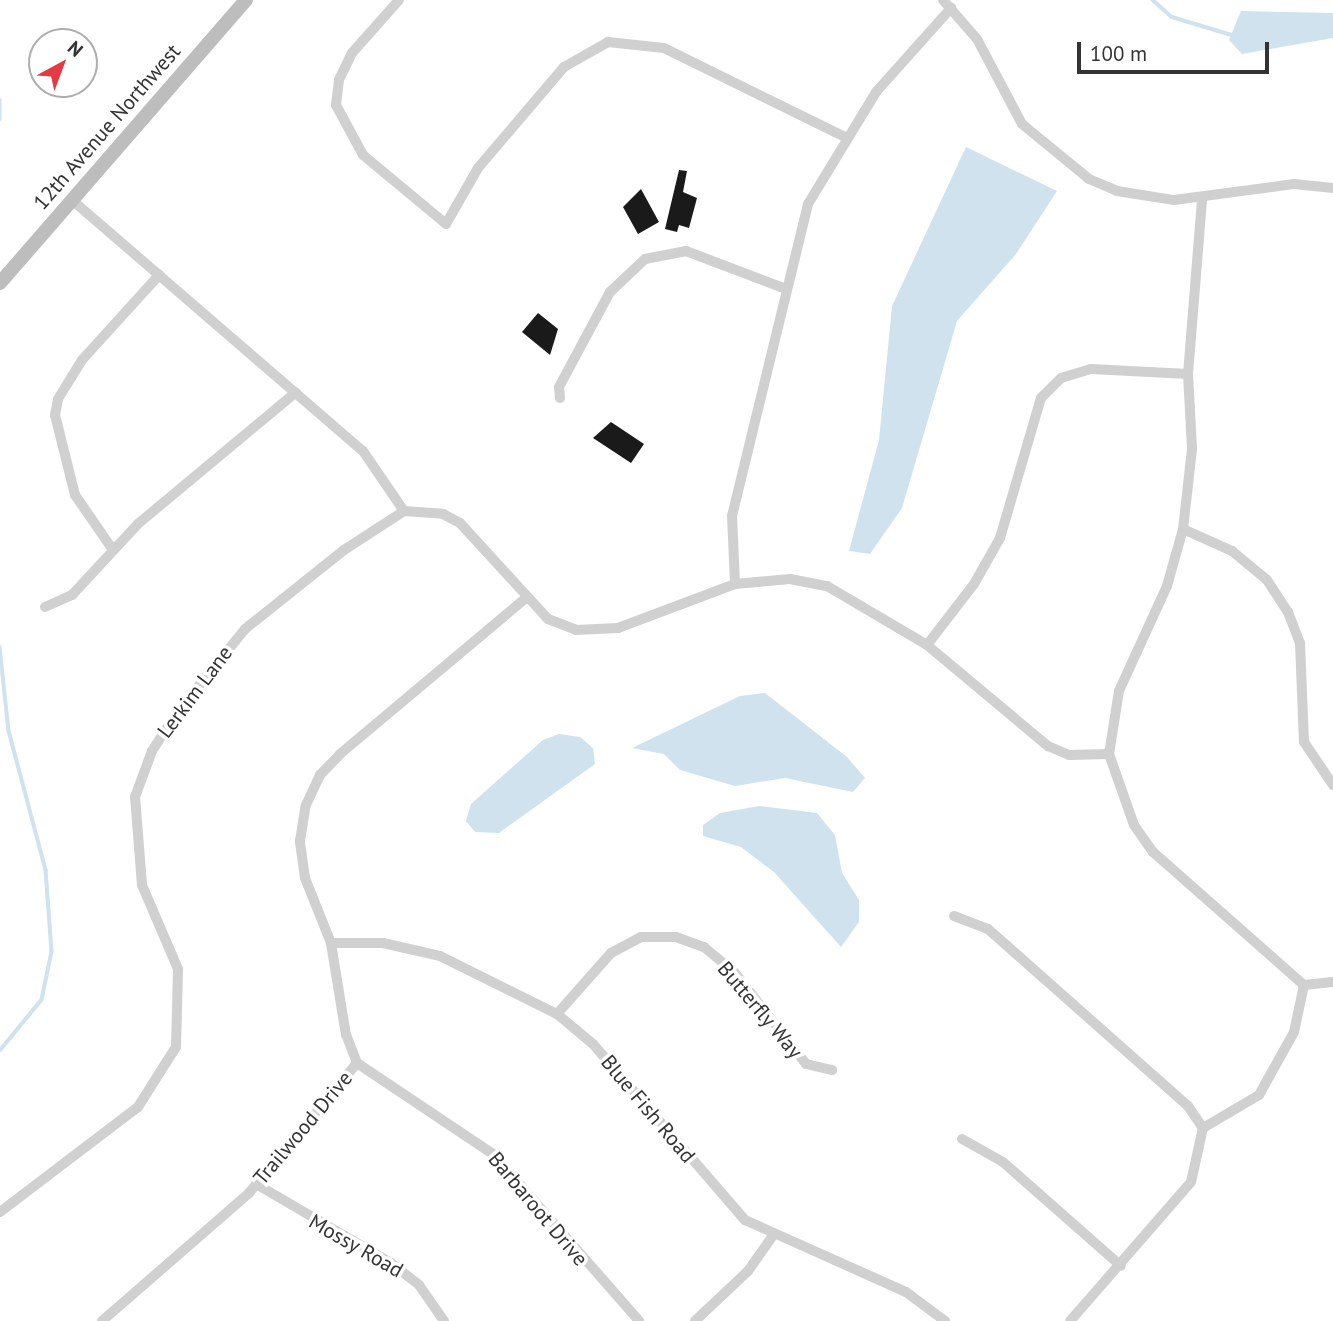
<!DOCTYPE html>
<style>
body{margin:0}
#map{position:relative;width:1333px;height:1321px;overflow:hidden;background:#fff;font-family:"PT Sans",sans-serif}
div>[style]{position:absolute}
.water>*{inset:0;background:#cfe2ee}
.stream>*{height:3.5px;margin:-1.75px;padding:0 1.75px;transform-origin:1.75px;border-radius:1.75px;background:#cfe2ee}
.building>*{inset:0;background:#1a1a1a}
.street>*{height:10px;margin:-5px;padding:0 5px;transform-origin:5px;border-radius:5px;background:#d0d0d0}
.secondary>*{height:14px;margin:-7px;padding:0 7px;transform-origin:7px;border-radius:7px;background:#bdbdbd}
span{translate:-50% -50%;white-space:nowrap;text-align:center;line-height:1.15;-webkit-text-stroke:7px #fff;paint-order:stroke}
.street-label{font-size:21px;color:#333}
.north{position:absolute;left:28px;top:28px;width:70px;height:70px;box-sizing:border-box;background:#fff;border:2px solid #adadad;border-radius:50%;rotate:41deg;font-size:19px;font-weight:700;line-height:28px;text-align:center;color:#333}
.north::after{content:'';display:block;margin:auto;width:24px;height:32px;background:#e63946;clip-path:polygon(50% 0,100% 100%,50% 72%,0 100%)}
.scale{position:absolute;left:1077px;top:42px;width:192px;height:32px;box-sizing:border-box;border:4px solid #333;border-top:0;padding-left:9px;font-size:21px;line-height:24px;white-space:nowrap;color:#333;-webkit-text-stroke:5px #fff;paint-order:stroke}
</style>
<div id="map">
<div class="water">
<div style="clip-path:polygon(1241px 11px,1333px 13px,1333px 38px,1242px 54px,1229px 40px)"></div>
<div style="clip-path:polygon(966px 147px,1057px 191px,1016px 254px,957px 321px,902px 508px,870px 554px,849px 551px,879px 440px,892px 306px)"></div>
<div style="clip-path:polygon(765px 693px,847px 757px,865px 778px,853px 792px,785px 778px,735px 786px,680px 770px,664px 754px,632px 748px,740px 696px)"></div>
<div style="clip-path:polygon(559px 734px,580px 737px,593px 748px,595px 764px,499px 833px,475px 832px,466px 821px,471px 804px,543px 740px)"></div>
<div style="clip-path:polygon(759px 806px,817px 813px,835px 835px,842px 873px,859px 900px,859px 922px,841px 947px,774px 872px,741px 847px,703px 836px,703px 825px,720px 813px)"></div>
</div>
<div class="stream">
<div style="left:1153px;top:0;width:25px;rotate:42deg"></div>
<div style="left:1172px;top:17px;width:63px;rotate:16.7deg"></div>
<div style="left:0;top:100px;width:19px;rotate:90deg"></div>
<div style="left:0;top:647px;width:84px;rotate:83.9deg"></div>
<div style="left:9px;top:731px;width:144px;rotate:75.1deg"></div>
<div style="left:46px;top:870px;width:82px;rotate:85.8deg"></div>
<div style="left:52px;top:952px;width:49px;rotate:101.8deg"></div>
<div style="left:42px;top:1000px;width:65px;rotate:129.4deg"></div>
</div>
<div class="building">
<div style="clip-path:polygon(679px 170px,687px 171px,683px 192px,697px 198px,689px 228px,679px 225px,677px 232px,665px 229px)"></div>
<div style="clip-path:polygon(641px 189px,659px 222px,638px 234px,623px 207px)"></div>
<div style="clip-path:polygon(538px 313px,558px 329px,550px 355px,522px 332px)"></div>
<div style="clip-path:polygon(611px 422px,644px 444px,631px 463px,593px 438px)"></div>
</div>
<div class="street">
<div style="left:399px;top:0;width:71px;rotate:131.6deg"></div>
<div style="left:352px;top:53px;width:30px;rotate:116deg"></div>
<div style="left:339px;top:80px;width:25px;rotate:97deg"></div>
<div style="left:336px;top:105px;width:57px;rotate:61.6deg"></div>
<div style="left:363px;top:155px;width:108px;rotate:39.7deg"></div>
<div style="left:446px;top:224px;width:64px;rotate:-60.3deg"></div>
<div style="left:478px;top:168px;width:133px;rotate:-49.6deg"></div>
<div style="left:564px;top:67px;width:51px;rotate:-29.6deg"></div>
<div style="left:608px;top:42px;width:56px;rotate:6.1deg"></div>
<div style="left:664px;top:48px;width:204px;rotate:26.2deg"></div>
<div style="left:943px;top:0;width:52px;rotate:48.9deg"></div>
<div style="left:977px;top:39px;width:96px;rotate:62.1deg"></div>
<div style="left:1022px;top:124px;width:87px;rotate:39.4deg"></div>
<div style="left:1089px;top:179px;width:30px;rotate:23deg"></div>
<div style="left:1117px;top:191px;width:58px;rotate:9deg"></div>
<div style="left:1174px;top:200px;width:121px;rotate:-7.6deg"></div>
<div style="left:1294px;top:184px;width:39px;rotate:6deg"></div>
<div style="left:72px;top:200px;width:384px;rotate:40.8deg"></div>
<div style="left:363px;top:451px;width:73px;rotate:55.7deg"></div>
<div style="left:1188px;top:374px;width:75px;rotate:86.9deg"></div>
<div style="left:1192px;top:449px;width:81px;rotate:96.4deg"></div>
<div style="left:1183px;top:529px;width:59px;rotate:105.7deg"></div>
<div style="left:1167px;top:586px;width:115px;rotate:114.6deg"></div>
<div style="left:1119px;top:691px;width:64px;rotate:99deg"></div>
<div style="left:1109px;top:754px;width:75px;rotate:70.6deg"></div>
<div style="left:1134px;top:825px;width:33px;rotate:55deg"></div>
<div style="left:1153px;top:852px;width:201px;rotate:41.4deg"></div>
<div style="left:560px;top:398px;width:11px;rotate:-95deg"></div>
<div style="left:559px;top:387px;width:108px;rotate:-61.8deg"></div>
<div style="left:610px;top:292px;width:48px;rotate:-43.3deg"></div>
<div style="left:645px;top:259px;width:42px;rotate:-11deg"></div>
<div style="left:686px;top:251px;width:107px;rotate:20.8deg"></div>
<div style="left:1183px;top:529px;width:54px;rotate:24.2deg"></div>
<div style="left:1232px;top:551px;width:45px;rotate:39.6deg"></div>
<div style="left:1267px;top:580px;width:38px;rotate:57deg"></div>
<div style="left:1288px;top:612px;width:33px;rotate:69deg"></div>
<div style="left:1300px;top:643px;width:99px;rotate:87.7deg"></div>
<div style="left:1304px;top:742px;width:52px;rotate:56deg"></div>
<div style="left:113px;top:550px;width:67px;rotate:-124.6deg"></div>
<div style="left:75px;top:495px;width:82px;rotate:-104deg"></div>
<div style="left:55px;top:415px;width:16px;rotate:-79deg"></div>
<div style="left:58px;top:399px;width:46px;rotate:-58.4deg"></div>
<div style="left:82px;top:360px;width:115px;rotate:-47.8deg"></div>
<div style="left:735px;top:584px;width:55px;rotate:-5.2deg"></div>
<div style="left:790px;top:579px;width:38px;rotate:11deg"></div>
<div style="left:827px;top:586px;width:116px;rotate:30.5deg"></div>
<div style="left:927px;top:645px;width:77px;rotate:-52.4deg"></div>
<div style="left:974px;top:584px;width:53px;rotate:-60.5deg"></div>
<div style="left:1000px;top:538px;width:146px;rotate:-73.7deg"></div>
<div style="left:1041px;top:398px;width:28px;rotate:-45deg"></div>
<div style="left:1061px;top:378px;width:31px;rotate:-17deg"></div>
<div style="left:1091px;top:369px;width:97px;rotate:3deg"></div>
<div style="left:1188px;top:374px;width:176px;rotate:-85.4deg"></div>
<div style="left:45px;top:607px;width:30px;rotate:-24deg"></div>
<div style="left:72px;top:595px;width:98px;rotate:-47.1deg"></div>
<div style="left:139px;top:523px;width:204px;rotate:-39.8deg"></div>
<div style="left:927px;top:645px;width:158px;rotate:39.9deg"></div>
<div style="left:1048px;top:746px;width:23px;rotate:23deg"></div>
<div style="left:1069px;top:755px;width:40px;rotate:-1.4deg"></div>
<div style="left:954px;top:916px;width:36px;rotate:21deg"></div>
<div style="left:988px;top:929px;width:267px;rotate:41.5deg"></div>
<div style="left:1188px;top:1106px;width:27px;rotate:56deg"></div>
<div style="left:1203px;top:1128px;width:55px;rotate:102.5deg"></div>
<div style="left:1191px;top:1182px;width:184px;rotate:131deg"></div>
<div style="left:331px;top:943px;width:52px"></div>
<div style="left:383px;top:943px;width:58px;rotate:12.8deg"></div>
<div style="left:440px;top:956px;width:131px;rotate:26.4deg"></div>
<div style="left:557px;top:1014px;width:47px;rotate:39.8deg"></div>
<div style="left:593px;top:1044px;width:233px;rotate:49.2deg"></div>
<div style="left:745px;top:1220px;width:176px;rotate:24.1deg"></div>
<div style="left:906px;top:1292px;width:49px;rotate:36.6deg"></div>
<div style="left:557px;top:1014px;width:81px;rotate:-48.5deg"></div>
<div style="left:611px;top:953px;width:34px;rotate:-28deg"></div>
<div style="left:641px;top:937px;width:35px"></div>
<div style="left:676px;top:937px;width:30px;rotate:20deg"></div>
<div style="left:704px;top:947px;width:40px;rotate:40deg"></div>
<div style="left:735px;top:973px;width:115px;rotate:52deg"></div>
<div style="left:806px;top:1064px;width:27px;rotate:13deg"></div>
<div style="left:357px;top:1063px;width:164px;rotate:33.8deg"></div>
<div style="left:493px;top:1154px;width:222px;rotate:48.8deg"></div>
<div style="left:1203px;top:1128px;width:65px;rotate:-30.5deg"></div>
<div style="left:1259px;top:1095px;width:72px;rotate:-60.9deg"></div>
<div style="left:1294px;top:1032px;width:48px;rotate:-78deg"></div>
<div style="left:1304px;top:985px;width:29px;rotate:-6deg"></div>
<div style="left:962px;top:1139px;width:47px;rotate:29.3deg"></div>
<div style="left:1003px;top:1162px;width:157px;rotate:41.4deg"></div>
<div style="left:256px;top:1184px;width:156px;rotate:30.3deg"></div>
<div style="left:391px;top:1263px;width:36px;rotate:38deg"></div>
<div style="left:419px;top:1285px;width:44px;rotate:55.2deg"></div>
<div style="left:0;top:1212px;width:173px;rotate:-37.3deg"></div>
<div style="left:138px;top:1107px;width:71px;rotate:-57.7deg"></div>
<div style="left:176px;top:1047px;width:78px;rotate:-88.5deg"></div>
<div style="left:178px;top:969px;width:91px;rotate:-113.2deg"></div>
<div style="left:142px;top:885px;width:88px;rotate:-94.5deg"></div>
<div style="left:135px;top:797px;width:49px;rotate:-69.7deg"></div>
<div style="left:152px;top:751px;width:44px;rotate:-57deg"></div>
<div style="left:176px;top:714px;width:109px;rotate:-50.9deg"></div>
<div style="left:245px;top:629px;width:127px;rotate:-38.6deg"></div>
<div style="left:344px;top:550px;width:72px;rotate:-33deg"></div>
<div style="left:404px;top:511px;width:39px;rotate:4deg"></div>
<div style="left:443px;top:514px;width:19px;rotate:28deg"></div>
<div style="left:460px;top:523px;width:130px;rotate:47.5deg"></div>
<div style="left:548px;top:619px;width:30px;rotate:21deg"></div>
<div style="left:576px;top:630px;width:42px;rotate:-2.7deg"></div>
<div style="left:618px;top:628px;width:125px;rotate:-20.6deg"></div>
<div style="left:735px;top:584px;width:68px;rotate:-92.5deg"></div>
<div style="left:732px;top:516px;width:321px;rotate:-76.3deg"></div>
<div style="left:808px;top:204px;width:131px;rotate:-58.7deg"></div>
<div style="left:876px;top:92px;width:113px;rotate:-48.2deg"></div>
<div style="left:102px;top:1321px;width:195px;rotate:-41deg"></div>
<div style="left:249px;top:1193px;width:169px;rotate:-50.3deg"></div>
<div style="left:357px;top:1063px;width:30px;rotate:-111deg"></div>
<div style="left:346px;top:1035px;width:93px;rotate:-99.3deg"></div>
<div style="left:331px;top:943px;width:70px;rotate:-111.8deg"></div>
<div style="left:305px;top:878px;width:37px;rotate:-98deg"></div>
<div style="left:300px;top:841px;width:36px;rotate:-81deg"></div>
<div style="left:306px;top:805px;width:33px;rotate:-65deg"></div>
<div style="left:320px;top:775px;width:29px;rotate:-46deg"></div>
<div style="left:340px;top:754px;width:244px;rotate:-40deg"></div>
<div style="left:695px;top:1321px;width:73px;rotate:-43.3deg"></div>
<div style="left:748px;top:1271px;width:42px;rotate:-54.8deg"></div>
</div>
<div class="secondary">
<div style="left:0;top:283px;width:375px;rotate:-49deg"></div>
</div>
<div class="street-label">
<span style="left:107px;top:127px;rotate:-49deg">12th Avenue Northwest</span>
<span style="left:195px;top:692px;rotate:-53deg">Lerkim Lane</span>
<span style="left:760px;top:1010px;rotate:50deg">Butterfly Way</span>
<span style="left:648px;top:1109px;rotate:50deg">Blue Fish Road</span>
<span style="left:303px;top:1128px;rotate:-50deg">Trailwood Drive</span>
<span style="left:538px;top:1209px;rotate:50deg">Barbaroot Drive</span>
<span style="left:356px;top:1246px;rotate:30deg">Mossy Road</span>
</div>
<div class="north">N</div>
<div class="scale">100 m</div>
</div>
